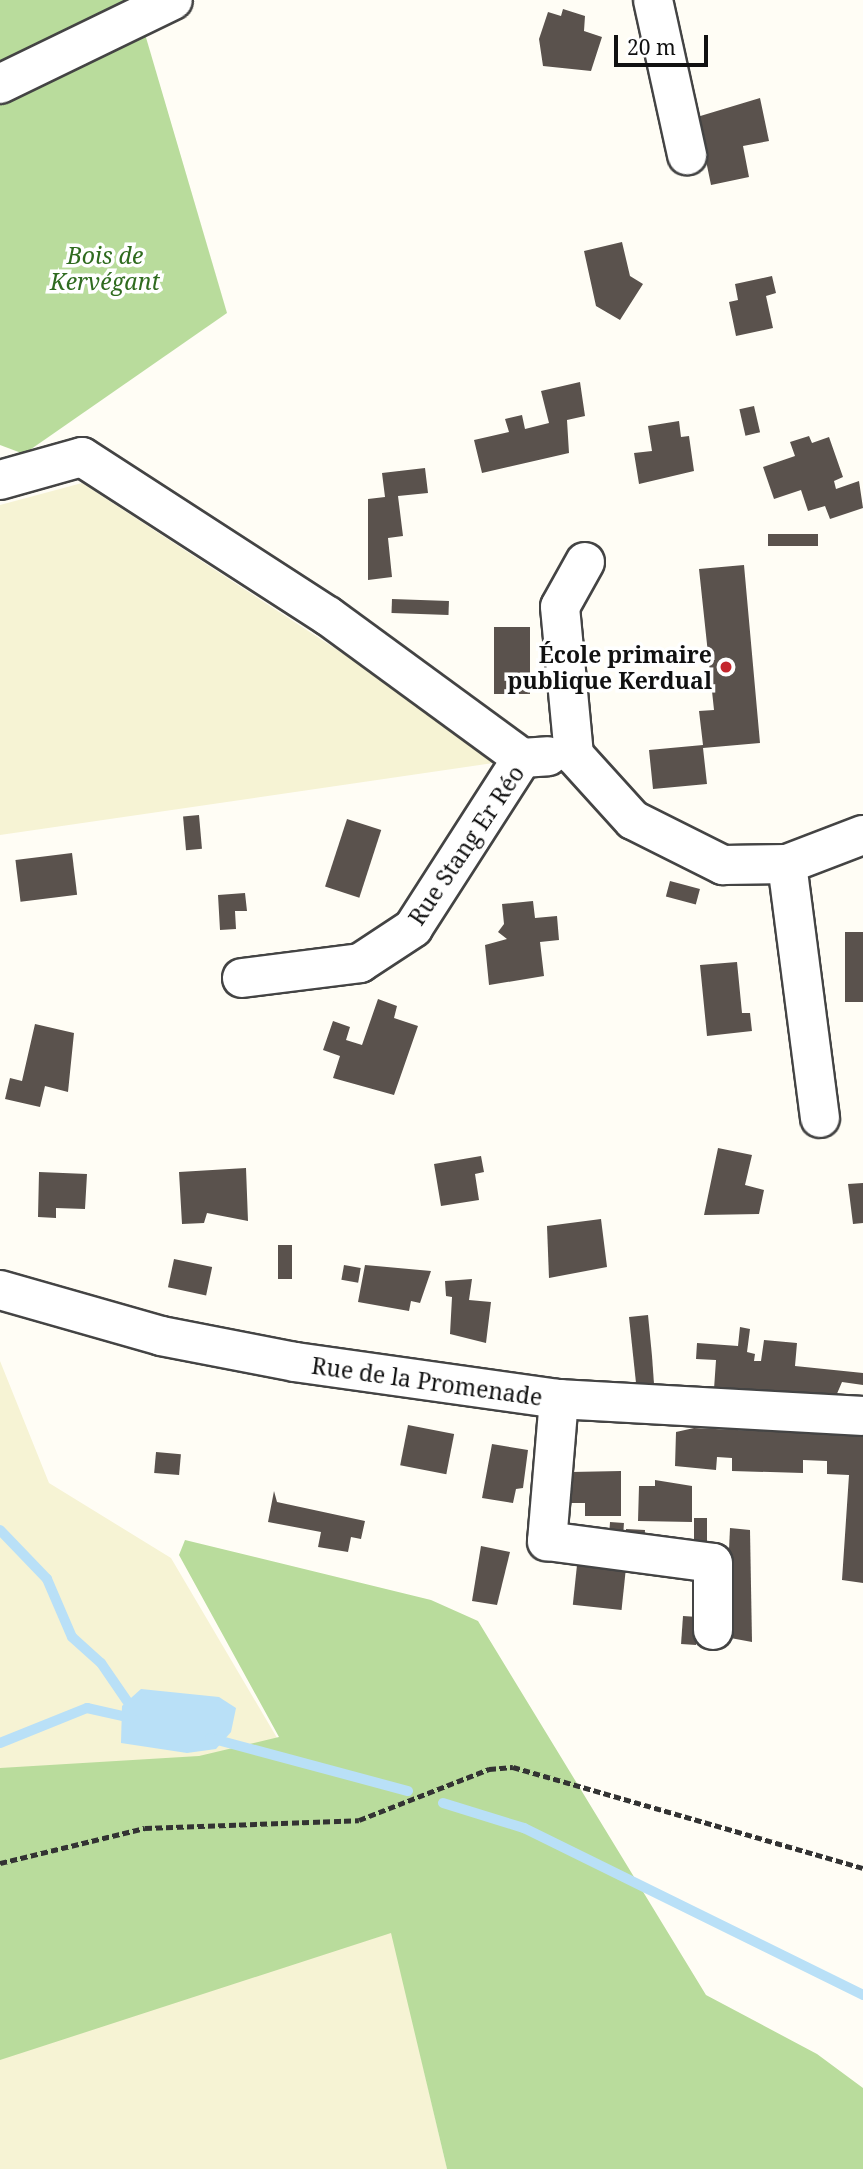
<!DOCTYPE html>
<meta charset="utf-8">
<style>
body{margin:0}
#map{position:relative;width:863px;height:2169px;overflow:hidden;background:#fffdf5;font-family:"Noto Serif",serif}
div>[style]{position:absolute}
.farmland>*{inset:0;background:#f6f3d4}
.forest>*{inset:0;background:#b9dc9c}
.water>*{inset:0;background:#b9e0f7}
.stream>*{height:10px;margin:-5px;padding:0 5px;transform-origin:5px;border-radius:5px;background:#b9e0f7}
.building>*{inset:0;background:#5a524d;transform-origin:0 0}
.path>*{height:4.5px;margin-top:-2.25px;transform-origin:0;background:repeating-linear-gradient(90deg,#333 0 7px,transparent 0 10.5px)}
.roads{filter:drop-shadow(2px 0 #444) drop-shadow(-2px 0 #444) drop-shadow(0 2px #444) drop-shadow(0 -2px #444)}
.minor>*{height:38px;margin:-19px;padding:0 19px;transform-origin:19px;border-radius:19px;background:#fff}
.dots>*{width:19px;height:19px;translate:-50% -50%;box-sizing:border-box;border:4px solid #fff;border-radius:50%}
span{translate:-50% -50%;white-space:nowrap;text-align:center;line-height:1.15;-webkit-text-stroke:7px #fff;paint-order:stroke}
.park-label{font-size:23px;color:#2f6b1f;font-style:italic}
.poi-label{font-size:23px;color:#111;font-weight:700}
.right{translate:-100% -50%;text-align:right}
.street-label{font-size:23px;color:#111}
.scale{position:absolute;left:614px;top:35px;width:94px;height:32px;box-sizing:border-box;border:4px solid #111;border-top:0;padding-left:9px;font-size:21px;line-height:24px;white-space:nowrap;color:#111;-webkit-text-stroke:5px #fff;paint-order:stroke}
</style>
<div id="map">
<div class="farmland">
<div style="clip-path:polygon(82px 483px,507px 761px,0 835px,0 505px)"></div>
<div style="clip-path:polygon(0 1361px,49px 1483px,171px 1558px,392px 1933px,447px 2169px,0 2169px)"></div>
</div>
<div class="forest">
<div style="clip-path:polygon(0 0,135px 0,227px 313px,24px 454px,0 445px)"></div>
<div style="clip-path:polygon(185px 1540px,431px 1600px,478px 1621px,706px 1995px,817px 2054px,863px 2088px,863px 2169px,447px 2169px,391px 1933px,0 2060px,0 1768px,199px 1756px,279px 1737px,179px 1555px)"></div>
</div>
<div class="water">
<div style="clip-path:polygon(141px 1689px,219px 1697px,236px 1708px,231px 1732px,216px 1749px,187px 1753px,121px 1743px,122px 1706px)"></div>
</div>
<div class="stream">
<div style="left:0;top:1530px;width:68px;rotate:46.2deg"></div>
<div style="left:47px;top:1579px;width:63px;rotate:66.7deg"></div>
<div style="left:72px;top:1637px;width:39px;rotate:42deg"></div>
<div style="left:101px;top:1663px;width:58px;rotate:55.5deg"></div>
<div style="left:210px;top:1738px;width:205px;rotate:15deg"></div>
<div style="left:0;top:1743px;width:94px;rotate:-21.9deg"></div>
<div style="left:87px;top:1708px;width:45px;rotate:12.8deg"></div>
<div style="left:443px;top:1803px;width:85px;rotate:17.2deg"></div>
<div style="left:524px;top:1828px;width:378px;rotate:26.2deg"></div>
</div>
<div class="building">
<div style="clip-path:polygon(563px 9px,585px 16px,584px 31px,602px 37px,591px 71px,543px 66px,539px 39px,548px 12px,561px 16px)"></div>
<div style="clip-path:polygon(760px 98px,769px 141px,743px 146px,749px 177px,711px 185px,697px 117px)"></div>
<div style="clip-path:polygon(622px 242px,630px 276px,643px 284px,620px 320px,596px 306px,584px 251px)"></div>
<div style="clip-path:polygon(772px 276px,776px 293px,766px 296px,773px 328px,736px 336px,729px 302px,738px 300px,735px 284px)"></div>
<div style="clip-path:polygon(580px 382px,585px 416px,567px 420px,569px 453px,482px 473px,474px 440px,509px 432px,505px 419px,522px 415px,525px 429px,549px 423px,541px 391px)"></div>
<div style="left:754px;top:406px;width:27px;height:15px;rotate:77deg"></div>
<div style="clip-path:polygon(679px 421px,681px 437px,689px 436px,694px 471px,639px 484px,634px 453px,652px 451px,648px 426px)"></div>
<div style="clip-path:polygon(809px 436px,812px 443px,829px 437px,843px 477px,834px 481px,836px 489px,859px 481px,863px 508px,830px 519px,825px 506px,808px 511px,801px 490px,774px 499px,763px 467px,795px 456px,790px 442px)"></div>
<div style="clip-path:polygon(425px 468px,428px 493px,398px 496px,403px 536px,388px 538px,392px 577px,368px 580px,368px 499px,385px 497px,382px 473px)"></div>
<div style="left:768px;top:534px;width:50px;height:12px"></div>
<div style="clip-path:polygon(744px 565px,760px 743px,703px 748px,707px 784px,653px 789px,649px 750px,703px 745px,699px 711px,714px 710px,699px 569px)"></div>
<div style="left:392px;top:599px;width:57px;height:14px;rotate:2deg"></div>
<div style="left:494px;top:627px;width:36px;height:67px"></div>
<div style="left:199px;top:815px;width:34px;height:16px;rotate:85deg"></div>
<div style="left:347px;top:819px;width:36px;height:71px;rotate:18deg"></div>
<div style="left:72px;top:853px;width:42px;height:57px;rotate:83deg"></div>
<div style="left:670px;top:881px;width:31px;height:16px;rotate:15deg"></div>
<div style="clip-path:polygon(245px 893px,247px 911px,235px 911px,236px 929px,220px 930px,218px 895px)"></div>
<div style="clip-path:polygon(533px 901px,535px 918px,557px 916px,559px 940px,540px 942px,544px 976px,489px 985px,485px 945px,507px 939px,498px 932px,504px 924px,502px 904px)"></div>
<div style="left:863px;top:932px;width:70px;height:18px;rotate:90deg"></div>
<div style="clip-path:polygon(737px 962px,742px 1013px,750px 1013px,752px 1031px,707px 1036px,700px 965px)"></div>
<div style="clip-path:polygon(378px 999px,397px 1006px,394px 1018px,418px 1026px,394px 1095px,333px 1078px,340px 1056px,323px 1050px,333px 1021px,350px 1027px,346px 1040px,362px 1045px)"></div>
<div style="clip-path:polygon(35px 1024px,74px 1033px,68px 1092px,45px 1086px,40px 1107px,5px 1099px,10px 1078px,22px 1081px)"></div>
<div style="clip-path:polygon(718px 1148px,752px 1155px,745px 1185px,764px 1190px,759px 1214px,704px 1215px)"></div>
<div style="clip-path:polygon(481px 1156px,484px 1172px,475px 1174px,479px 1200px,441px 1206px,434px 1164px)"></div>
<div style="clip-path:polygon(246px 1168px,248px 1221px,207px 1213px,204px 1223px,182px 1224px,179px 1172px)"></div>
<div style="clip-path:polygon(39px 1172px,87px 1174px,85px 1209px,56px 1208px,56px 1218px,38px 1217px)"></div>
<div style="clip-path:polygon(863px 1183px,863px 1223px,853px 1224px,848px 1184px)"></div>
<div style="clip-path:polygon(601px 1219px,607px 1267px,549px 1278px,547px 1226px)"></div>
<div style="left:278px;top:1245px;width:14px;height:34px"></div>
<div style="left:174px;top:1259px;width:39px;height:29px;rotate:12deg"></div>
<div style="left:344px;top:1265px;width:17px;height:15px;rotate:10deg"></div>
<div style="clip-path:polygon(365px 1265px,431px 1271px,420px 1303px,411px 1301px,409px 1311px,358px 1302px)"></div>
<div style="clip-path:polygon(472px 1279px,469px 1300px,491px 1302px,486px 1343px,450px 1334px,452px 1297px,446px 1296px,445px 1281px)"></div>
<div style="clip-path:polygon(648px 1315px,652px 1356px,654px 1384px,636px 1383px,629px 1317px)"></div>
<div style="clip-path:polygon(740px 1327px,750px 1329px,747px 1352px,755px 1354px,754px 1361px,761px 1361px,764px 1340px,797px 1343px,795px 1366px,863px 1373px,863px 1385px,842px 1382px,836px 1396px,714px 1389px,716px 1360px,696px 1359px,697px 1343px,738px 1346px)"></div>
<div style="left:408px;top:1425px;width:47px;height:41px;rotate:11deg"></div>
<div style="clip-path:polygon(694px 1428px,863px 1436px,863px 1583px,842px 1580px,849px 1475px,827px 1474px,827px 1461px,803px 1460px,803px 1473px,732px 1471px,732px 1458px,717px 1457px,716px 1470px,675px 1466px,676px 1432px)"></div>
<div style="clip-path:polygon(492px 1444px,528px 1450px,523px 1488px,516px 1489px,513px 1503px,482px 1498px)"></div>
<div style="left:156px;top:1452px;width:25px;height:21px;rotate:5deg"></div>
<div style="clip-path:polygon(621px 1471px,621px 1516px,585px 1516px,585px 1503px,570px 1503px,571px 1472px)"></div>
<div style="clip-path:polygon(655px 1480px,692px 1486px,692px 1522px,638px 1521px,639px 1486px,655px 1486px)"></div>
<div style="clip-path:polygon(274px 1491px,277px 1502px,365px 1521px,361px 1539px,351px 1537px,348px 1552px,318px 1547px,321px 1532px,268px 1522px)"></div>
<div style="left:694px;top:1518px;width:13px;height:27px"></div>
<div style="left:610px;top:1522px;width:14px;height:18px;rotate:4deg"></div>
<div style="clip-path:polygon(730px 1528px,750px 1530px,752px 1642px,725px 1637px)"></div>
<div style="left:626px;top:1529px;width:19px;height:15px;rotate:3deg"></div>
<div style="clip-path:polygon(481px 1546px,510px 1552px,497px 1605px,472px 1601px)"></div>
<div style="left:577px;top:1565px;width:49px;height:40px;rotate:6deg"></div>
<div style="left:683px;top:1616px;width:15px;height:28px;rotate:4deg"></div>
</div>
<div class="path">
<div style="left:0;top:1863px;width:149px;rotate:-13.6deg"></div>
<div style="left:145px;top:1828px;width:214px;rotate:-2.1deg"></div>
<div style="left:359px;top:1820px;width:140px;rotate:-21.4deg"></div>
<div style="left:489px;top:1769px;width:24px;rotate:-5deg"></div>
<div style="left:513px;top:1767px;width:364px;rotate:16.1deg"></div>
</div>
<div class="roads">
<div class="minor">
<div style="left:653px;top:0;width:159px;rotate:77.6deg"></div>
<div style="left:0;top:84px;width:192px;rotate:-25.9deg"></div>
<div style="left:0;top:480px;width:85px;rotate:-15.7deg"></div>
<div style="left:82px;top:457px;width:293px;rotate:32.9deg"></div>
<div style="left:328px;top:616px;width:240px;rotate:36.2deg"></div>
<div style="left:585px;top:562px;width:51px;rotate:119.1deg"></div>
<div style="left:560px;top:607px;width:149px;rotate:84.6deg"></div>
<div style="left:574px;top:755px;width:88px;rotate:47.8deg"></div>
<div style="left:633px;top:820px;width:101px;rotate:26.6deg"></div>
<div style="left:723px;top:865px;width:64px;rotate:-0.9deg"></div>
<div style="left:787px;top:864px;width:81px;rotate:-20.9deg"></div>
<div style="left:787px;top:864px;width:256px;rotate:82.6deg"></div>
<div style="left:242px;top:978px;width:119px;rotate:-7.2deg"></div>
<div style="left:360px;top:963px;width:64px;rotate:-33.4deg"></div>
<div style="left:413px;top:928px;width:202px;rotate:-57.3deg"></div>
<div style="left:522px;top:758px;width:26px;rotate:-4deg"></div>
<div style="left:0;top:1290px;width:167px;rotate:15.9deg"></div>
<div style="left:161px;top:1336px;width:136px;rotate:11deg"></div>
<div style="left:295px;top:1362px;width:267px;rotate:8deg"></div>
<div style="left:559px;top:1399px;width:304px;rotate:3.2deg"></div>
<div style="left:559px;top:1399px;width:143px;rotate:94.8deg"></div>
<div style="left:547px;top:1541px;width:167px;rotate:7.5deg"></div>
<div style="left:713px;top:1563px;width:67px;rotate:90deg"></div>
</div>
</div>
<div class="dots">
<div style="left:726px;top:667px;background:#c4262e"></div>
</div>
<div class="park-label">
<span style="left:105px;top:268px">Bois de<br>Kervégant</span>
</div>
<div class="poi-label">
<span class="right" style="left:712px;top:667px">École primaire<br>publique Kerdual</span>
</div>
<div class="street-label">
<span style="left:466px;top:845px;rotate:-56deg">Rue Stang Er Réo</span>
<span style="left:427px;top:1381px;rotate:8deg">Rue de la Promenade</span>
</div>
<div class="scale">20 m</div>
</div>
